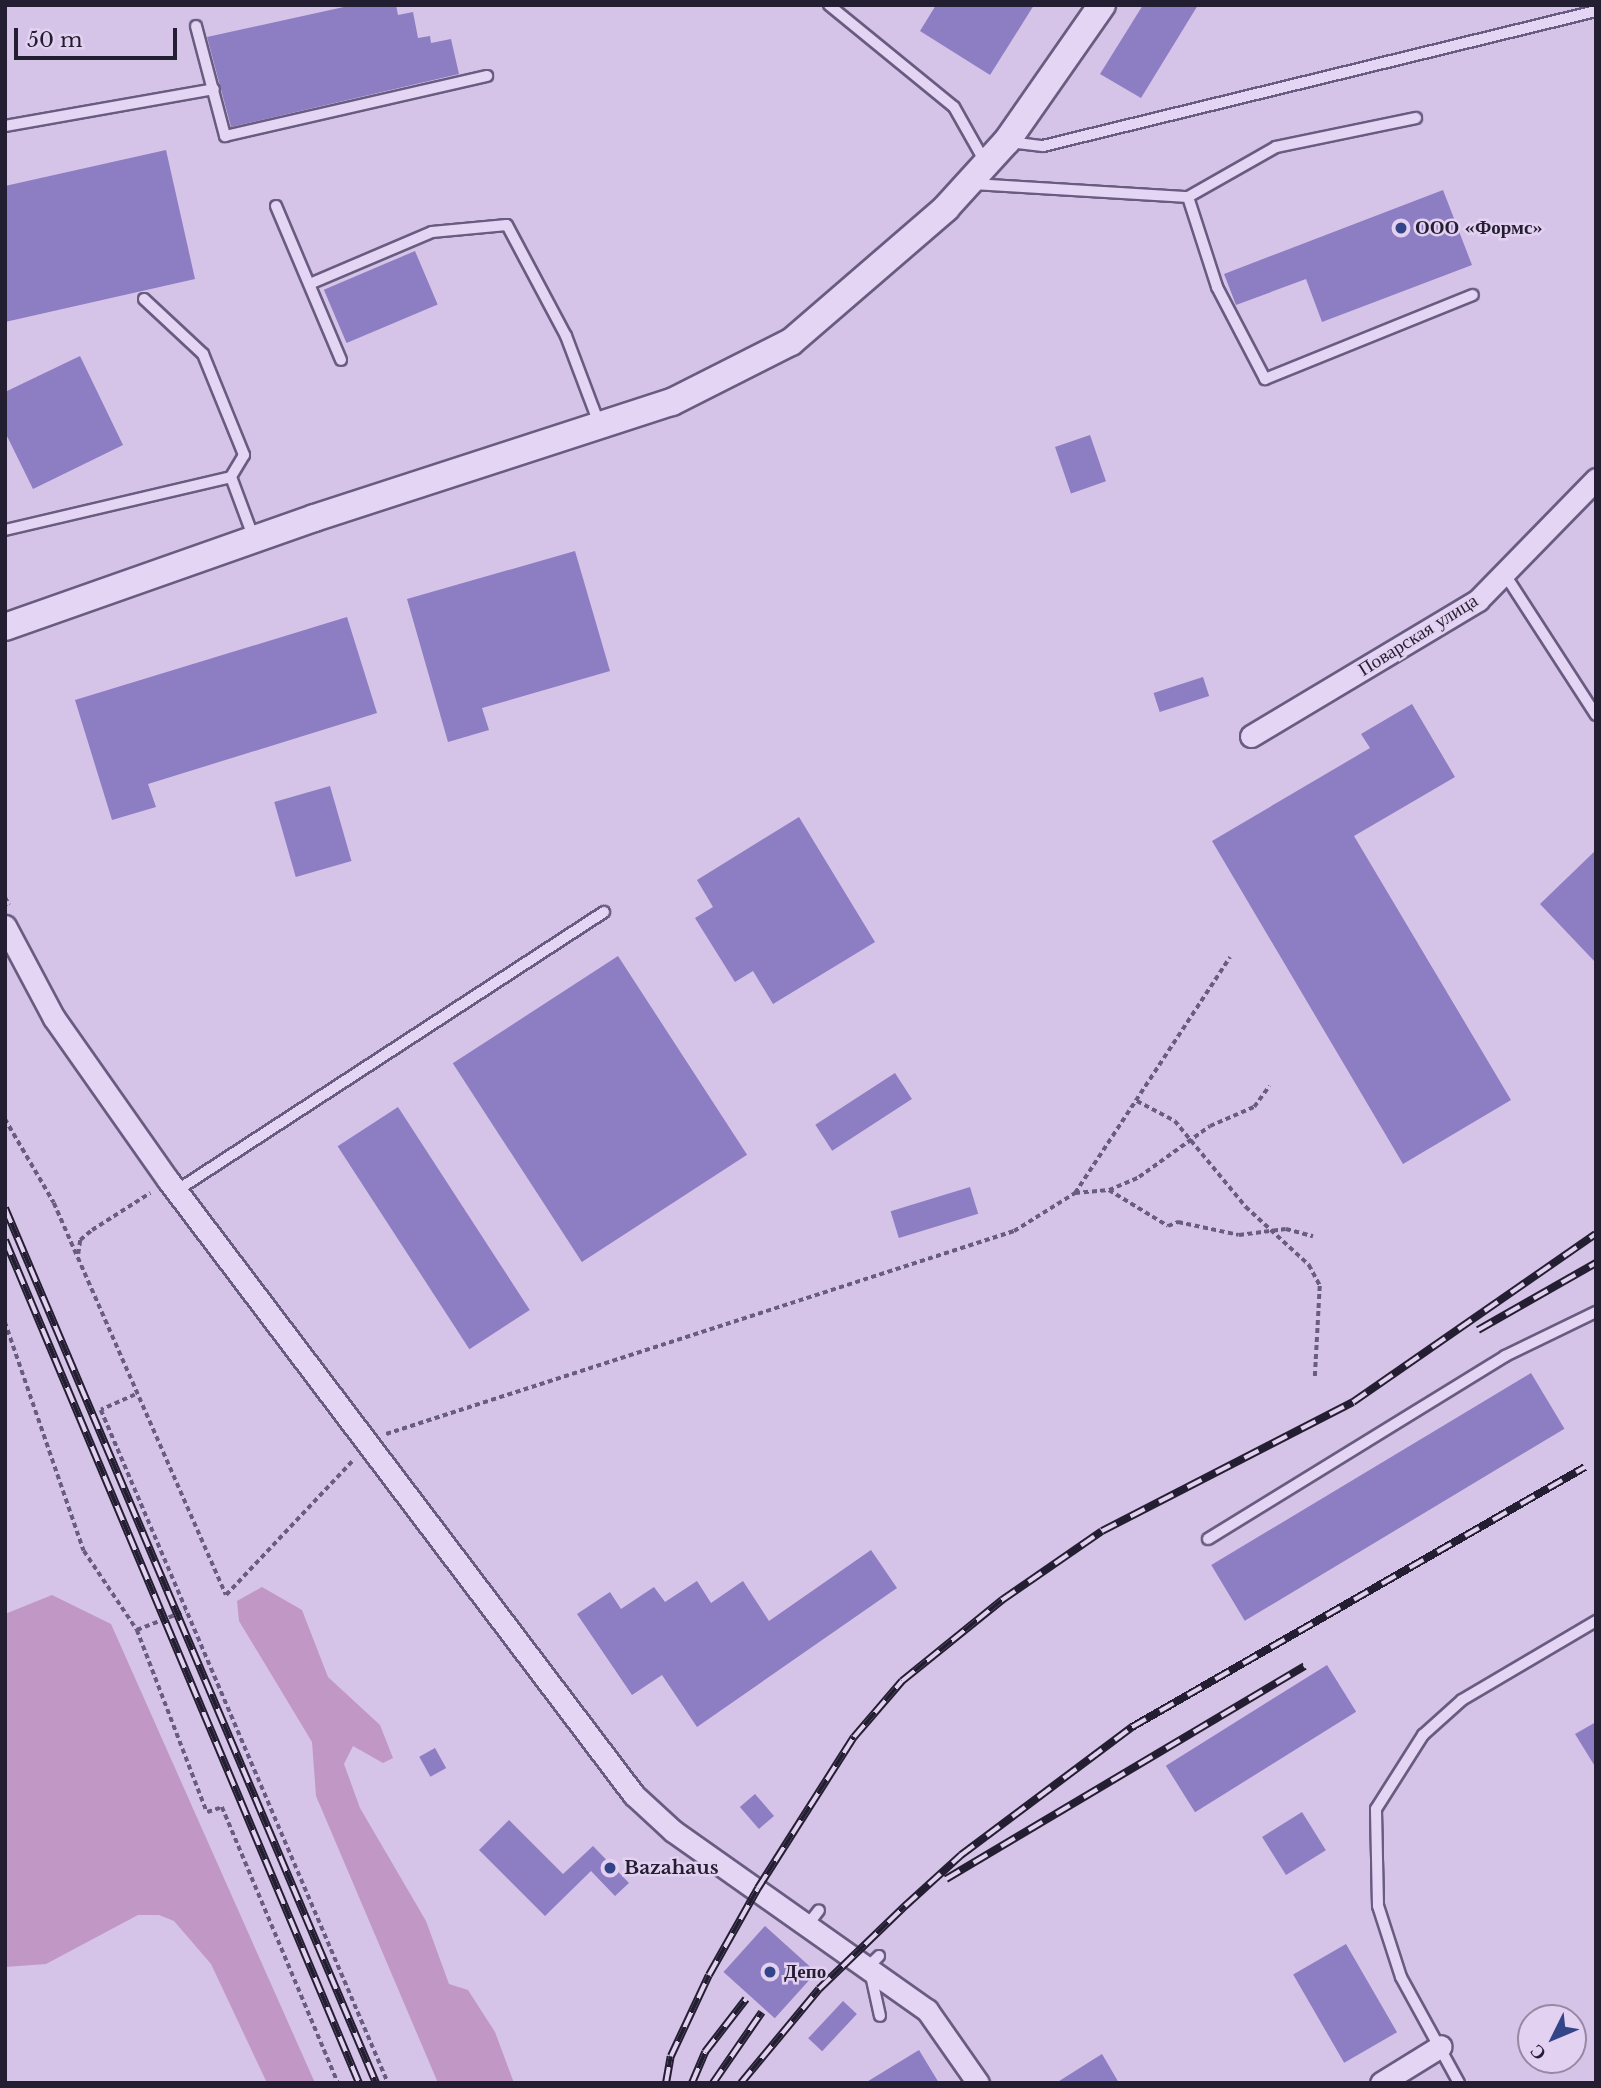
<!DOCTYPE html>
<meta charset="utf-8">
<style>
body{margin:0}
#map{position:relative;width:1601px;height:2088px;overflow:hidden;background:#d6c3e8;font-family:"Libre Baskerville",serif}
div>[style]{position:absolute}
.green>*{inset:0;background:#c198c5}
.building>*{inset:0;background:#8d7dc2;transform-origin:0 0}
.path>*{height:3.5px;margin-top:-1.75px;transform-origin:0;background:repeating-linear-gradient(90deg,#685c80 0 5px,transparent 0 8.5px)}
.roads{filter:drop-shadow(2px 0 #685c80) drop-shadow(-2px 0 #685c80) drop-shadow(0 2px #685c80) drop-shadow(0 -2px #685c80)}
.service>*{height:10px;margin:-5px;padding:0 5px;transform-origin:5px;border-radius:5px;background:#e5d5f4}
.minor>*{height:21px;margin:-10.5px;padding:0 10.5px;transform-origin:10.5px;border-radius:10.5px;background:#e5d5f4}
.tertiary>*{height:26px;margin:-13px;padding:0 13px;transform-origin:13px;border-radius:13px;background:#e5d5f4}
.rail>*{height:8px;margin-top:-4px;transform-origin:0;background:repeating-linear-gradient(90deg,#e2d1f0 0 16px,#241e32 0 32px);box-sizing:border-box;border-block:2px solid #241e32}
.dots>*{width:19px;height:19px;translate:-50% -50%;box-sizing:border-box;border:4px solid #e2d1f0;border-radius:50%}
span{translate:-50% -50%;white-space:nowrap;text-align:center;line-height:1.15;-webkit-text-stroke:5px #e2d1f0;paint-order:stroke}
.poi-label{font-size:19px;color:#241e32;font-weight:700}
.left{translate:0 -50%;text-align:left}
.street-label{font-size:19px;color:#241e32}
.frame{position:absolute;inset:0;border:7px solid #241e32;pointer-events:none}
.north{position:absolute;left:1517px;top:2004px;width:70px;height:70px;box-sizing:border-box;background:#e2d1f0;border:2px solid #9689a4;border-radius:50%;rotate:227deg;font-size:19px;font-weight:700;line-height:28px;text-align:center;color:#241e32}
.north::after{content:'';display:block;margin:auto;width:24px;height:32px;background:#348;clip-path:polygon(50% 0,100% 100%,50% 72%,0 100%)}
.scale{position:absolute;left:14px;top:28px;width:163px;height:32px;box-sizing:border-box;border:4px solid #241e32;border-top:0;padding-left:9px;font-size:21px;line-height:24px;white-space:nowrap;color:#241e32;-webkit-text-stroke:5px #e2d1f0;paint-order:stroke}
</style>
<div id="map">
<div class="green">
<div style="clip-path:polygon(262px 1587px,302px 1610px,328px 1677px,380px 1725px,393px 1758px,383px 1763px,353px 1746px,344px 1764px,360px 1808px,426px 1921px,449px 1984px,468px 1990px,495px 2032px,514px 2083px,438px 2083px,316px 1796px,312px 1742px,239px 1621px,237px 1601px)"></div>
<div style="clip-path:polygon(52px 1595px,111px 1624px,315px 2083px,267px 2083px,211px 1964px,174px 1921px,159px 1915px,138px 1915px,46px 1964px,5px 1967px,5px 1614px)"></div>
</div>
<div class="building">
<div style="clip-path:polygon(353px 5px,396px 5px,398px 15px,413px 12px,418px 38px,430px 36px,431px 43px,451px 39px,459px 74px,231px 127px,207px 37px)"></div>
<div style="clip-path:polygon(936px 5px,1034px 5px,990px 75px,920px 31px)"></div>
<div style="clip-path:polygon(1143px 5px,1198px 5px,1141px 98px,1100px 74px)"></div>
<div style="clip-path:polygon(166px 150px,195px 279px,5px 322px,5px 186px)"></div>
<div style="clip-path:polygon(1443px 190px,1472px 265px,1322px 322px,1306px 279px,1236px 305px,1224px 274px)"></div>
<div style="left:415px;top:251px;width:58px;height:99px;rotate:67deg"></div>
<div style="clip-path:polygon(80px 356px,123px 445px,33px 489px,5px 432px,5px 392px)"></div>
<div style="left:1090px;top:435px;width:49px;height:37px;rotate:71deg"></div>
<div style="clip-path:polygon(575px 551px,610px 671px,482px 708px,489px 730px,448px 742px,407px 599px)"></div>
<div style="clip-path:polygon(347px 617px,377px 713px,148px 784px,156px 807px,112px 820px,75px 700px)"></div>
<div style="left:1203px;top:677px;width:20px;height:52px;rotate:72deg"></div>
<div style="clip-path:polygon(1412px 704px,1455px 777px,1354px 836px,1511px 1100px,1403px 1164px,1212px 841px,1370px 748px,1361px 734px)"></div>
<div style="left:330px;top:786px;width:78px;height:58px;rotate:74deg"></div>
<div style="clip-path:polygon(799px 817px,875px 942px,773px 1004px,753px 971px,735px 982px,695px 918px,713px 907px,697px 880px)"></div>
<div style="clip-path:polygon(1596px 850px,1596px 963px,1540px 904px)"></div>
<div style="left:618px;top:956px;width:237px;height:197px;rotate:57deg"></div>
<div style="left:895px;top:1073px;width:31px;height:95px;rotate:57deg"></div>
<div style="left:398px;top:1107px;width:242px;height:72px;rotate:57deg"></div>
<div style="left:970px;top:1187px;width:28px;height:83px;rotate:73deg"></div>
<div style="left:1531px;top:1373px;width:65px;height:373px;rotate:59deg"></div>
<div style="clip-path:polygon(871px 1550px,897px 1588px,697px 1727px,662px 1675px,632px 1695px,577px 1614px,610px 1592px,621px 1609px,654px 1587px,665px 1602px,697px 1581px,711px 1603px,743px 1581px,769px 1621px)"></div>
<div style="left:1327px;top:1665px;width:55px;height:190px;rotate:58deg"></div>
<div style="clip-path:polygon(1596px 1722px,1596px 1768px,1575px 1734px)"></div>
<div style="left:435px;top:1748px;width:23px;height:18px;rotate:61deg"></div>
<div style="left:755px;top:1794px;width:29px;height:20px;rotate:49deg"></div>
<div style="left:1302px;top:1812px;width:45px;height:47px;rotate:58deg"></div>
<div style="clip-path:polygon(509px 1820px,563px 1874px,593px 1846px,629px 1883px,615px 1896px,591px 1871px,545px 1916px,479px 1850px)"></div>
<div style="left:765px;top:1926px;width:69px;height:62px;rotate:42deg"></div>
<div style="left:1346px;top:1944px;width:102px;height:61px;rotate:60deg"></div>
<div style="left:843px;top:2001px;width:19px;height:51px;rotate:43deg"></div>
<div style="clip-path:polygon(919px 2050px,939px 2083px,865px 2083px)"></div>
<div style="clip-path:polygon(1102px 2054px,1119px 2083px,1056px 2083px)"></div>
</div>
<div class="path">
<div style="left:5px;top:897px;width:9px;rotate:63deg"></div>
<div style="left:1137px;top:1101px;width:43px;rotate:27.8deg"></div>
<div style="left:1175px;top:1121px;width:112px;rotate:50.5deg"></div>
<div style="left:1246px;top:1207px;width:86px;rotate:42.6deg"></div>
<div style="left:1309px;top:1265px;width:24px;rotate:62deg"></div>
<div style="left:1320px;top:1286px;width:91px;rotate:93.1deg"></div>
<div style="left:5px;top:1119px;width:97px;rotate:59.7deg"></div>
<div style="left:54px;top:1203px;width:428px;rotate:66.3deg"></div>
<div style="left:226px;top:1595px;width:185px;rotate:-46.7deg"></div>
<div style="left:1109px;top:1190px;width:69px;rotate:31.4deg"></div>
<div style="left:1168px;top:1226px;width:11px;rotate:-22deg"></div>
<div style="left:1178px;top:1222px;width:62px;rotate:12deg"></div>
<div style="left:1239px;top:1235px;width:47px;rotate:-7.3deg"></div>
<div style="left:1286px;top:1229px;width:28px;rotate:15deg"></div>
<div style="left:1075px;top:1193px;width:34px;rotate:-5deg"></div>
<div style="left:1109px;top:1190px;width:33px;rotate:-23deg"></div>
<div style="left:1139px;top:1177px;width:87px;rotate:-35.7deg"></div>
<div style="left:1210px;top:1126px;width:48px;rotate:-23.4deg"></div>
<div style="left:1254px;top:1107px;width:26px;rotate:-54deg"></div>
<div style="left:78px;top:1254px;width:14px;rotate:-82deg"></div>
<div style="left:80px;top:1240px;width:16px;rotate:-40deg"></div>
<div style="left:92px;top:1230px;width:69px;rotate:-32.5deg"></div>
<div style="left:5px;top:1322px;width:242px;rotate:71deg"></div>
<div style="left:84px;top:1551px;width:95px;rotate:56.1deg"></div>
<div style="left:137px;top:1630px;width:195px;rotate:69deg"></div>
<div style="left:207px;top:1812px;width:16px;rotate:-18deg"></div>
<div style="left:222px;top:1807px;width:299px;rotate:67.2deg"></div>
<div style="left:135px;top:1395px;width:37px;rotate:156deg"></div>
<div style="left:101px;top:1410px;width:732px;rotate:66.9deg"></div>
<div style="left:386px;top:1434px;width:660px;rotate:-17.91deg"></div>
<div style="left:1014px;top:1231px;width:72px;rotate:-31.9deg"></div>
<div style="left:1075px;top:1193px;width:282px;rotate:-56.7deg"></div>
<div style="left:137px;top:1630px;width:52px;rotate:-21.6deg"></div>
</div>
<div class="roads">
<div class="service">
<div style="left:829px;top:5px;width:161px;rotate:39.2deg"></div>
<div style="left:954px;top:107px;width:63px;rotate:60.6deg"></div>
<div style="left:196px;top:26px;width:114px;rotate:75.2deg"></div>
<div style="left:225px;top:136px;width:269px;rotate:-12.9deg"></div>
<div style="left:5px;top:126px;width:212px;rotate:-10deg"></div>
<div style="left:1009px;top:142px;width:34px;rotate:7deg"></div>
<div style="left:1043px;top:146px;width:569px;rotate:-13.72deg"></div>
<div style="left:974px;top:184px;width:214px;rotate:3.5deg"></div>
<div style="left:1188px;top:197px;width:95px;rotate:72.1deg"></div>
<div style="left:1217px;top:287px;width:104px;rotate:62.4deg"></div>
<div style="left:1265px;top:379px;width:224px;rotate:-22deg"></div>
<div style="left:1188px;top:197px;width:101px;rotate:-29.6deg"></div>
<div style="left:1276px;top:147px;width:143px;rotate:-11.7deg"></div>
<div style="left:276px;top:206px;width:167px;rotate:67.1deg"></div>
<div style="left:312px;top:283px;width:130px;rotate:-23deg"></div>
<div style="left:432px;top:232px;width:75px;rotate:-5.3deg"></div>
<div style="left:507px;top:225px;width:126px;rotate:62deg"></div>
<div style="left:566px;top:336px;width:96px;rotate:69.3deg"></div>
<div style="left:144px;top:299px;width:81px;rotate:43deg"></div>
<div style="left:203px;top:354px;width:109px;rotate:67.9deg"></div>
<div style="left:244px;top:455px;width:26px;rotate:121deg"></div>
<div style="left:5px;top:530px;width:232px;rotate:-13.2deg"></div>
<div style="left:231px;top:477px;width:66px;rotate:69.6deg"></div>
<div style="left:1504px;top:573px;width:169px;rotate:57.1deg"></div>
<div style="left:176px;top:1191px;width:511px;rotate:-33.1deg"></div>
<div style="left:1208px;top:1539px;width:349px;rotate:-31.6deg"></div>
<div style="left:1505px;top:1356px;width:101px;rotate:-25.8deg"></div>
<div style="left:809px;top:1923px;width:16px;rotate:-52deg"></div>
<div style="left:879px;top:1956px;width:14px;rotate:135deg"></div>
<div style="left:869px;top:1966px;width:51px;rotate:77.6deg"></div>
<div style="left:1459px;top:2083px;width:121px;rotate:-118.7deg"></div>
<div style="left:1401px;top:1977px;width:75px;rotate:-107.9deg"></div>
<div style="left:1378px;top:1906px;width:97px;rotate:-91.2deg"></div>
<div style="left:1376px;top:1809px;width:88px;rotate:-57.6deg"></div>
<div style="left:1423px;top:1735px;width:52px;rotate:-41.9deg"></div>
<div style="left:1462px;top:1700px;width:156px;rotate:-30.5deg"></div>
</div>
<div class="minor">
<div style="left:1251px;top:736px;width:265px;rotate:-30.9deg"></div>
<div style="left:1478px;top:600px;width:169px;rotate:-45.7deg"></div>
<div style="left:5px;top:926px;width:104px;rotate:62deg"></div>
<div style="left:54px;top:1018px;width:198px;rotate:54.9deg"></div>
<div style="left:168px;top:1180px;width:772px;rotate:52.85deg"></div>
<div style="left:634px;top:1795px;width:53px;rotate:42.7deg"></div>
<div style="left:673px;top:1831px;width:311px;rotate:35.2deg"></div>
<div style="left:927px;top:2010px;width:89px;rotate:55.1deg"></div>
<div style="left:1381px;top:2083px;width:70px;rotate:-31.7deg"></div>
</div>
<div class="tertiary">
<div style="left:5px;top:627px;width:328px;rotate:-19.4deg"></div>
<div style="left:314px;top:518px;width:376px;rotate:-18deg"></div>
<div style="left:672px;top:402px;width:133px;rotate:-26.8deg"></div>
<div style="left:791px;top:342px;width:205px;rotate:-40.8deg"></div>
<div style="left:946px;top:208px;width:91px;rotate:-47.7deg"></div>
<div style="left:1007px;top:141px;width:166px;rotate:-55.1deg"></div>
</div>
</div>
<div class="rail">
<div style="left:5px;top:1208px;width:950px;rotate:67.02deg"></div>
<div style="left:5px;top:1240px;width:914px;rotate:67.22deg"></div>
<div style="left:1478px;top:1330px;width:136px;rotate:-29.6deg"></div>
<div style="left:946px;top:1879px;width:417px;rotate:-30.7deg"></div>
<div style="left:666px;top:2083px;width:27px;rotate:-80deg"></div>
<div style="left:671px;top:2056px;width:89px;rotate:-64.9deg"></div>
<div style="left:709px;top:1975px;width:100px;rotate:-60.6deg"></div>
<div style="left:758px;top:1888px;width:179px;rotate:-57.6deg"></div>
<div style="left:854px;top:1737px;width:74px;rotate:-49.4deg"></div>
<div style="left:902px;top:1681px;width:129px;rotate:-39deg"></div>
<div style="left:1002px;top:1600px;width:121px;rotate:-34.6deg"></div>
<div style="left:1102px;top:1531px;width:282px;rotate:-27.2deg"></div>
<div style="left:1353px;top:1402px;width:295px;rotate:-34.7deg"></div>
<div style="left:692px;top:2083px;width:34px;rotate:-67deg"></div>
<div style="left:705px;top:2052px;width:67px;rotate:-52.3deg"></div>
<div style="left:713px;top:2083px;width:86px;rotate:-55.4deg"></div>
<div style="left:741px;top:2083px;width:122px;rotate:-50.3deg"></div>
<div style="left:819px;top:1989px;width:120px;rotate:-44deg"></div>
<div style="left:905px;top:1906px;width:76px;rotate:-42.3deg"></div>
<div style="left:961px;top:1855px;width:214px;rotate:-36.8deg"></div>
<div style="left:1132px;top:1727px;width:522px;rotate:-29.85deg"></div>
</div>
<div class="dots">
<div style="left:1401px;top:228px;background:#348"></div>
<div style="left:610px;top:1868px;background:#348"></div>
<div style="left:770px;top:1972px;background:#348"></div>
</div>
<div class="poi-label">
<span class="left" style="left:1415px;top:228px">ООО «Формс»</span>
<span class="left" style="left:624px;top:1868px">Bazahaus</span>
<span class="left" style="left:784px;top:1972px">Депо</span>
</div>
<div class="street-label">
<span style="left:1418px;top:635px;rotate:-32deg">Поварская улица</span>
</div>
<div class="frame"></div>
<div class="north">С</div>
<div class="scale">50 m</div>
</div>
